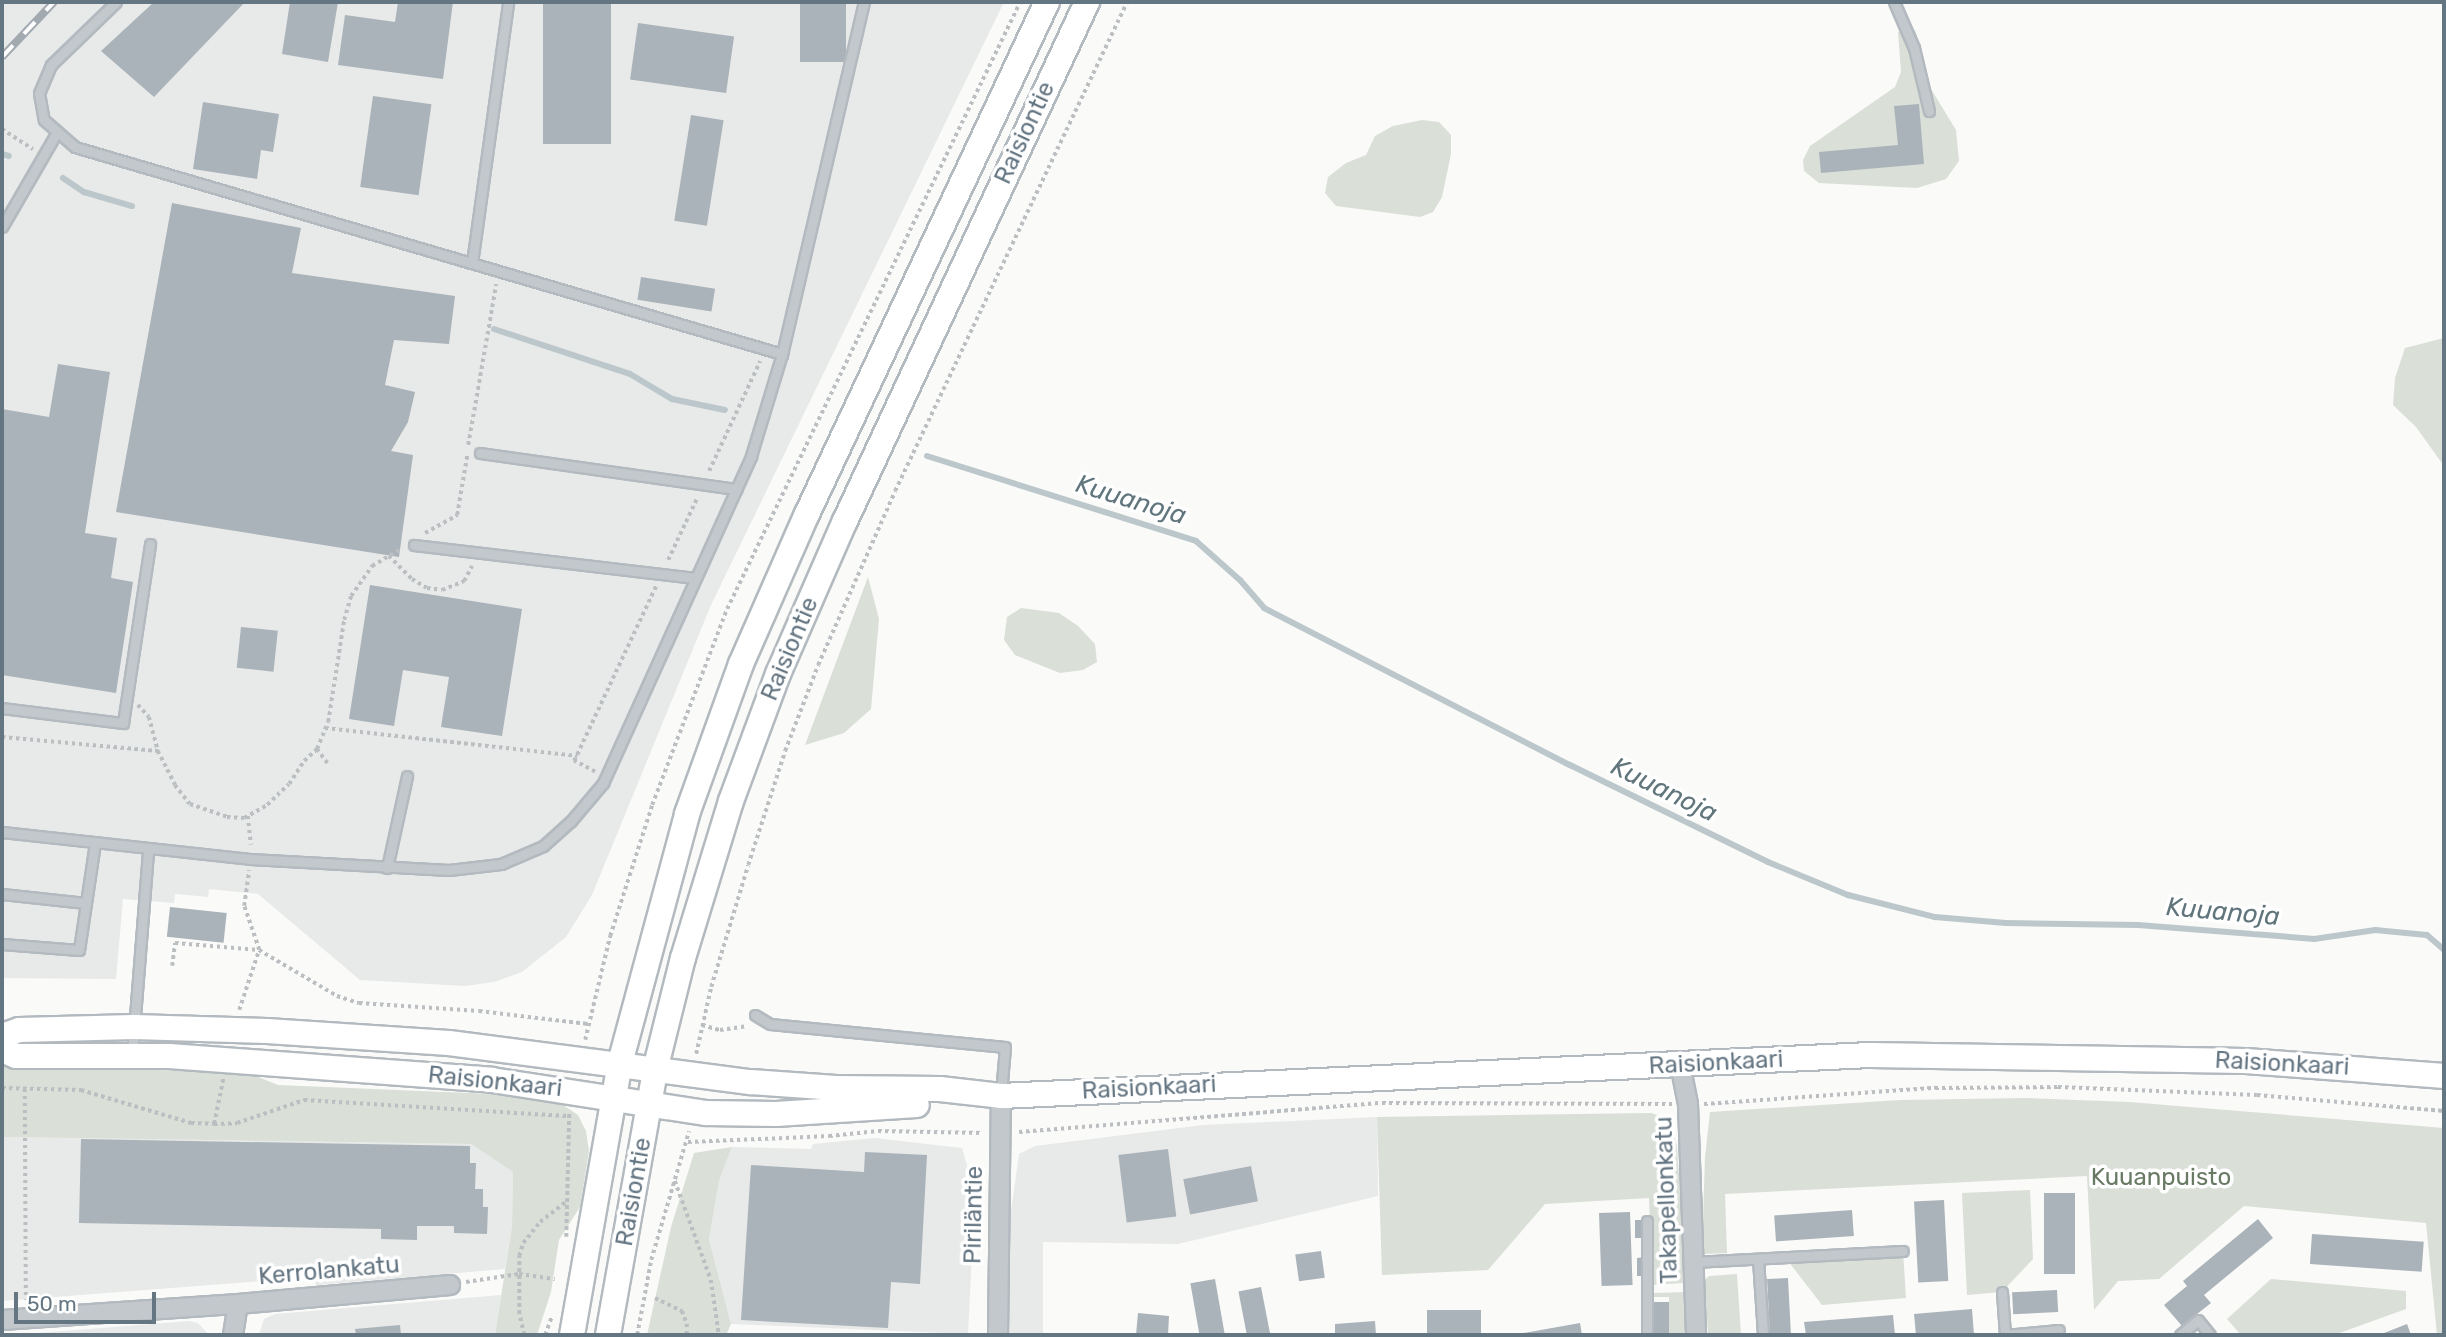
<!DOCTYPE html>
<meta charset="utf-8">
<style>
body{margin:0}
#map{position:relative;width:2446px;height:1337px;overflow:hidden;background:#fafaf8;font-family:Rubik,sans-serif}
div>[style]{position:absolute}
.built>*{inset:0;background:#e8e9e9}
.green>*{inset:0;background:#dadfd7}
.stream>*{height:6px;margin:-3px;padding:0 3px;transform-origin:3px;border-radius:3px;background:#bbc7cb}
.building>*{inset:0;background:#aab3b9;transform-origin:0 0}
.path>*{height:3.5px;margin-top:-1.75px;transform-origin:0;background:repeating-linear-gradient(90deg,#bbbfc2 0 3.5px,transparent 0 7px)}
.roads{filter:drop-shadow(2px 0 #b3babf) drop-shadow(-2px 0 #b3babf) drop-shadow(0 2px #b3babf) drop-shadow(0 -2px #b3babf)}
.service>*{height:9px;margin:-4.5px;padding:0 4.5px;transform-origin:4.5px;border-radius:4.5px;background:#c3c8cc}
.minor>*{height:18px;margin:-9px;padding:0 9px;transform-origin:9px;border-radius:9px;background:#c3c8cc}
.secondary>*{height:24px;margin:-12px;padding:0 12px;transform-origin:12px;border-radius:12px;background:#fff}
.rail>*{height:8px;margin-top:-4px;transform-origin:0;background:repeating-linear-gradient(90deg,#fff 0 16px,#a2aab0 0 32px);box-sizing:border-box;border-block:2px solid #a2aab0}
span{translate:-50% -50%;white-space:nowrap;text-align:center;line-height:1.15;-webkit-text-stroke:7px #fff;paint-order:stroke}
.street-label{font-size:24px;color:#657683}
.park-label{font-size:24px;color:#687a64}
.water-label{font-size:26px;color:#60757c;font-style:italic}
.frame{position:absolute;inset:0;border:4px solid #657683;pointer-events:none}
.scale{position:absolute;left:14px;top:1292px;width:142px;height:32px;box-sizing:border-box;border:4px solid #657683;border-top:0;padding-left:9px;font-size:21px;line-height:24px;white-space:nowrap;color:#657683;-webkit-text-stroke:5px #fff;paint-order:stroke}
</style>
<div id="map">
<div class="built">
<div style="clip-path:polygon(2px 2px,1004px 2px,711px 605px,592px 895px,566px 937px,522px 972px,494px 982px,465px 986px,360px 980px,258px 894px,209px 889px,208px 897px,175px 894px,174px 903px,123px 899px,116px 979px,2px 978px)"></div>
<div style="clip-path:polygon(1377px 1117px,1378px 1196px,1178px 1244px,1043px 1242px,1043px 1335px,1001px 1332px,1010px 1219px,1019px 1154px,1035px 1146px,1203px 1125px)"></div>
<div style="clip-path:polygon(2px 1137px,471px 1144px,513px 1172px,512px 1226px,505px 1269px,316px 1285px,314px 1277px,2px 1301px)"></div>
<div style="clip-path:polygon(875px 1138px,962px 1148px,975px 1192px,968px 1334px,731px 1324px,709px 1239px,719px 1181px,732px 1147px,811px 1149px,813px 1144px)"></div>
<div style="clip-path:polygon(501px 1295px,495px 1335px,259px 1335px,264px 1319px,275px 1314px)"></div>
<div style="clip-path:polygon(189px 1321px,198px 1323px,209px 1335px,38px 1333px)"></div>
</div>
<div class="green">
<div style="clip-path:polygon(1915px 30px,1931px 89px,1956px 130px,1959px 161px,1946px 179px,1917px 188px,1819px 183px,1804px 171px,1803px 160px,1810px 146px,1895px 87px,1901px 72px,1898px 32px)"></div>
<div style="clip-path:polygon(1422px 120px,1439px 122px,1451px 135px,1451px 154px,1442px 197px,1433px 212px,1420px 217px,1336px 206px,1325px 193px,1328px 177px,1346px 163px,1366px 155px,1375px 136px,1393px 126px)"></div>
<div style="clip-path:polygon(2444px 338px,2444px 466px,2416px 427px,2393px 405px,2395px 378px,2405px 348px)"></div>
<div style="clip-path:polygon(868px 577px,879px 619px,871px 709px,844px 733px,805px 745px)"></div>
<div style="clip-path:polygon(1021px 608px,1059px 613px,1078px 626px,1095px 644px,1097px 662px,1083px 670px,1060px 673px,1015px 655px,1004px 640px,1007px 617px)"></div>
<div style="clip-path:polygon(2px 1063px,251px 1074px,278px 1085px,515px 1095px,560px 1103px,578px 1115px,586px 1131px,589px 1151px,580px 1207px,559px 1240px,551px 1292px,537px 1335px,495px 1335px,512px 1226px,513px 1172px,471px 1144px,2px 1137px)"></div>
<div style="clip-path:polygon(2025px 1098px,2129px 1102px,2444px 1128px,2444px 1335px,2437px 1335px,2426px 1223px,2244px 1206px,2159px 1279px,2118px 1281px,2094px 1310px,2087px 1176px,1725px 1194px,1727px 1253px,1702px 1254px,1705px 1157px,1710px 1112px,1901px 1100px)"></div>
<div style="clip-path:polygon(1651px 1113px,1669px 1119px,1677px 1146px,1686px 1279px,1683px 1283px,1652px 1285px,1649px 1198px,1545px 1204px,1488px 1270px,1382px 1275px,1377px 1117px)"></div>
<div style="clip-path:polygon(732px 1147px,719px 1181px,709px 1239px,731px 1324px,726px 1335px,647px 1335px,671px 1227px,694px 1153px)"></div>
<div style="clip-path:polygon(2030px 1190px,2033px 1259px,2002px 1292px,1967px 1295px,1962px 1193px)"></div>
<div style="clip-path:polygon(1903px 1251px,1906px 1298px,1822px 1305px,1785px 1257px)"></div>
<div style="clip-path:polygon(1737px 1274px,1741px 1335px,1708px 1335px,1705px 1280px,1709px 1276px)"></div>
<div style="clip-path:polygon(2271px 1279px,2406px 1291px,2406px 1309px,2334px 1335px,2241px 1335px,2227px 1319px)"></div>
<div style="clip-path:polygon(1688px 1292px,1690px 1335px,1669px 1335px,1669px 1297px,1653px 1297px,1653px 1293px)"></div>
</div>
<div class="stream">
<div style="left:2px;top:154px;width:7px;rotate:16deg"></div>
<div style="left:63px;top:178px;width:25px;rotate:34deg"></div>
<div style="left:84px;top:192px;width:50px;rotate:16.3deg"></div>
<div style="left:494px;top:329px;width:143px;rotate:18.3deg"></div>
<div style="left:630px;top:374px;width:49px;rotate:30.8deg"></div>
<div style="left:672px;top:399px;width:54px;rotate:11.7deg"></div>
<div style="left:927px;top:456px;width:282px;rotate:17.5deg"></div>
<div style="left:1196px;top:541px;width:59px;rotate:41.6deg"></div>
<div style="left:1240px;top:580px;width:37px;rotate:49deg"></div>
<div style="left:1264px;top:608px;width:344px;rotate:27.2deg"></div>
<div style="left:1570px;top:765px;width:220px;rotate:26.1deg"></div>
<div style="left:1768px;top:862px;width:87px;rotate:22.4deg"></div>
<div style="left:1848px;top:895px;width:90px;rotate:14.2deg"></div>
<div style="left:1935px;top:917px;width:71px;rotate:4.8deg"></div>
<div style="left:2006px;top:923px;width:132px;rotate:0.9deg"></div>
<div style="left:2138px;top:925px;width:177px;rotate:4.5deg"></div>
<div style="left:2314px;top:939px;width:62px;rotate:-8.4deg"></div>
<div style="left:2375px;top:930px;width:52px;rotate:5.5deg"></div>
<div style="left:2427px;top:935px;width:23px;rotate:41deg"></div>
</div>
<div class="building">
<div style="clip-path:polygon(154px 2px,245px 2px,154px 97px,101px 51px)"></div>
<div style="clip-path:polygon(290px 2px,338px 2px,328px 62px,282px 54px)"></div>
<div style="clip-path:polygon(398px 2px,453px 2px,443px 79px,338px 65px,345px 15px,395px 22px)"></div>
<div style="left:543px;top:2px;width:68px;height:142px"></div>
<div style="left:800px;top:2px;width:46px;height:60px"></div>
<div style="left:638px;top:23px;width:97px;height:57px;rotate:8deg"></div>
<div style="left:373px;top:96px;width:59px;height:92px;rotate:8deg"></div>
<div style="clip-path:polygon(203px 102px,279px 114px,273px 152px,261px 150px,257px 179px,193px 169px)"></div>
<div style="clip-path:polygon(1919px 104px,1924px 164px,1821px 173px,1819px 152px,1898px 145px,1894px 106px)"></div>
<div style="left:691px;top:115px;width:33px;height:107px;rotate:9deg"></div>
<div style="clip-path:polygon(172px 203px,301px 228px,292px 273px,455px 296px,449px 344px,394px 340px,385px 385px,415px 392px,408px 422px,391px 451px,413px 455px,399px 557px,116px 512px)"></div>
<div style="left:641px;top:277px;width:75px;height:23px;rotate:9deg"></div>
<div style="clip-path:polygon(58px 364px,110px 372px,85px 533px,117px 538px,111px 578px,133px 582px,116px 693px,2px 675px,2px 409px,49px 417px)"></div>
<div style="clip-path:polygon(370px 585px,522px 609px,502px 736px,441px 727px,449px 677px,403px 670px,394px 726px,349px 719px)"></div>
<div style="left:241px;top:627px;width:37px;height:41px;rotate:6deg"></div>
<div style="left:170px;top:907px;width:57px;height:30px;rotate:6deg"></div>
<div style="clip-path:polygon(81px 1139px,470px 1146px,470px 1163px,476px 1163px,475px 1189px,483px 1189px,483px 1207px,488px 1207px,487px 1234px,454px 1233px,454px 1226px,417px 1226px,417px 1240px,381px 1239px,381px 1229px,79px 1223px)"></div>
<div style="left:1168px;top:1149px;width:68px;height:50px;rotate:83deg"></div>
<div style="clip-path:polygon(865px 1152px,927px 1155px,920px 1284px,891px 1282px,888px 1328px,741px 1320px,751px 1165px,864px 1172px)"></div>
<div style="left:1251px;top:1166px;width:36px;height:69px;rotate:79deg"></div>
<div style="left:2044px;top:1193px;width:31px;height:81px"></div>
<div style="left:1944px;top:1200px;width:81px;height:30px;rotate:87deg"></div>
<div style="left:1852px;top:1210px;width:26px;height:78px;rotate:86deg"></div>
<div style="left:1630px;top:1212px;width:73px;height:31px;rotate:88deg"></div>
<div style="clip-path:polygon(2258px 1219px,2273px 1238px,2204px 1295px,2211px 1303px,2182px 1326px,2164px 1305px,2187px 1286px,2183px 1281px)"></div>
<div style="left:1635px;top:1220px;width:8px;height:18px"></div>
<div style="left:2312px;top:1234px;width:112px;height:30px;rotate:4deg"></div>
<div style="left:1321px;top:1251px;width:27px;height:26px;rotate:82deg"></div>
<div style="clip-path:polygon(1644px 1257px,1645px 1276px,1637px 1276px,1637px 1258px)"></div>
<div style="left:1788px;top:1278px;width:57px;height:21px;rotate:87deg"></div>
<div style="left:1215px;top:1279px;width:57px;height:25px;rotate:80deg"></div>
<div style="left:1261px;top:1287px;width:49px;height:23px;rotate:79deg"></div>
<div style="left:2057px;top:1290px;width:22px;height:45px;rotate:87deg"></div>
<div style="left:1652px;top:1302px;width:17px;height:33px"></div>
<div style="clip-path:polygon(1972px 1309px,1974px 1335px,1916px 1335px,1914px 1314px)"></div>
<div style="left:1481px;top:1310px;width:25px;height:54px;rotate:90deg"></div>
<div style="clip-path:polygon(1138px 1313px,1169px 1316px,1168px 1335px,1136px 1335px)"></div>
<div style="clip-path:polygon(1893px 1315px,1895px 1335px,1806px 1335px,1804px 1322px)"></div>
<div style="clip-path:polygon(1375px 1321px,1376px 1335px,1335px 1335px,1335px 1324px)"></div>
<div style="clip-path:polygon(1580px 1323px,1582px 1335px,1518px 1335px,1518px 1334px)"></div>
<div style="clip-path:polygon(2407px 1324px,2411px 1335px,2379px 1335px)"></div>
<div style="clip-path:polygon(400px 1325px,401px 1335px,356px 1335px,355px 1329px)"></div>
</div>
<div class="path">
<div style="left:2px;top:129px;width:37px;rotate:33deg"></div>
<div style="left:468px;top:445px;width:163px;rotate:-80.1deg"></div>
<div style="left:709px;top:471px;width:121px;rotate:-65.1deg"></div>
<div style="left:425px;top:533px;width:37px;rotate:-29deg"></div>
<div style="left:457px;top:515px;width:61px;rotate:-80.5deg"></div>
<div style="left:389px;top:556px;width:33px;rotate:45deg"></div>
<div style="left:412px;top:579px;width:17px;rotate:31deg"></div>
<div style="left:427px;top:588px;width:15px;rotate:8deg"></div>
<div style="left:442px;top:590px;width:24px;rotate:-22deg"></div>
<div style="left:464px;top:581px;width:17px;rotate:-62deg"></div>
<div style="left:668px;top:560px;width:68px;rotate:-64.9deg"></div>
<div style="left:138px;top:705px;width:16px;rotate:47deg"></div>
<div style="left:149px;top:717px;width:35px;rotate:75deg"></div>
<div style="left:325px;top:728px;width:254px;rotate:6.3deg"></div>
<div style="left:2px;top:737px;width:157px;rotate:5.1deg"></div>
<div style="left:158px;top:751px;width:38px;rotate:63deg"></div>
<div style="left:175px;top:785px;width:24px;rotate:52deg"></div>
<div style="left:190px;top:804px;width:39px;rotate:19deg"></div>
<div style="left:227px;top:817px;width:17px;rotate:3deg"></div>
<div style="left:244px;top:818px;width:26px;rotate:-29deg"></div>
<div style="left:267px;top:805px;width:30px;rotate:-44deg"></div>
<div style="left:289px;top:784px;width:27px;rotate:-57deg"></div>
<div style="left:304px;top:761px;width:18px;rotate:-43deg"></div>
<div style="left:317px;top:749px;width:20px;rotate:53deg"></div>
<div style="left:317px;top:749px;width:29px;rotate:-68deg"></div>
<div style="left:328px;top:722px;width:103px;rotate:-81.1deg"></div>
<div style="left:344px;top:620px;width:25px;rotate:-74deg"></div>
<div style="left:351px;top:596px;width:37px;rotate:-55deg"></div>
<div style="left:372px;top:566px;width:35px;rotate:-31deg"></div>
<div style="left:595px;top:772px;width:24px;rotate:-152deg"></div>
<div style="left:574px;top:761px;width:193px;rotate:-64.9deg"></div>
<div style="left:248px;top:816px;width:29px;rotate:84deg"></div>
<div style="left:172px;top:966px;width:23px;rotate:-83deg"></div>
<div style="left:175px;top:943px;width:84px;rotate:4.8deg"></div>
<div style="left:259px;top:950px;width:46px;rotate:-108.8deg"></div>
<div style="left:244px;top:906px;width:36px;rotate:-82deg"></div>
<div style="left:239px;top:1010px;width:63px;rotate:-71.6deg"></div>
<div style="left:259px;top:950px;width:91px;rotate:30.5deg"></div>
<div style="left:337px;top:996px;width:23px;rotate:18deg"></div>
<div style="left:359px;top:1003px;width:120px;rotate:3.8deg"></div>
<div style="left:479px;top:1011px;width:110px;rotate:6.8deg"></div>
<div style="left:702px;top:1025px;width:19px;rotate:16deg"></div>
<div style="left:720px;top:1030px;width:28px;rotate:-8deg"></div>
<div style="left:585px;top:1040px;width:107px;rotate:-76.5deg"></div>
<div style="left:610px;top:936px;width:138px;rotate:-72.2deg"></div>
<div style="left:652px;top:805px;width:210px;rotate:-69.1deg"></div>
<div style="left:727px;top:609px;width:674px;rotate:-64.23deg"></div>
<div style="left:696px;top:1054px;width:69px;rotate:-77.4deg"></div>
<div style="left:711px;top:987px;width:127px;rotate:-73.1deg"></div>
<div style="left:748px;top:865px;width:120px;rotate:-72deg"></div>
<div style="left:785px;top:751px;width:92px;rotate:-69deg"></div>
<div style="left:818px;top:665px;width:190px;rotate:-66.1deg"></div>
<div style="left:895px;top:491px;width:541px;rotate:-64.62deg"></div>
<div style="left:2px;top:1088px;width:79px;rotate:1.5deg"></div>
<div style="left:81px;top:1090px;width:115px;rotate:16.7deg"></div>
<div style="left:191px;top:1123px;width:23px;rotate:2deg"></div>
<div style="left:214px;top:1124px;width:23px;rotate:-2deg"></div>
<div style="left:237px;top:1123px;width:71px;rotate:-18.9deg"></div>
<div style="left:304px;top:1100px;width:264px;rotate:3.5deg"></div>
<div style="left:25px;top:1089px;width:211px;rotate:89.7deg"></div>
<div style="left:1704px;top:1104px;width:232px;rotate:-4deg"></div>
<div style="left:1935px;top:1088px;width:123px;rotate:-0.5deg"></div>
<div style="left:2058px;top:1087px;width:199px;rotate:2.3deg"></div>
<div style="left:2257px;top:1095px;width:188px;rotate:4.9deg"></div>
<div style="left:214px;top:1124px;width:46px;rotate:-78.7deg"></div>
<div style="left:1019px;top:1132px;width:364px;rotate:-4.6deg"></div>
<div style="left:1382px;top:1103px;width:290px;rotate:0.2deg"></div>
<div style="left:688px;top:1142px;width:141px;rotate:-2.4deg"></div>
<div style="left:829px;top:1136px;width:49px;rotate:-5.8deg"></div>
<div style="left:878px;top:1131px;width:105px;rotate:1.1deg"></div>
<div style="left:675px;top:1181px;width:105px;rotate:70deg"></div>
<div style="left:711px;top:1280px;width:56px;rotate:81.7deg"></div>
<div style="left:566px;top:1237px;width:125px;rotate:-88.6deg"></div>
<div style="left:466px;top:1282px;width:54px;rotate:-8.6deg"></div>
<div style="left:519px;top:1274px;width:36px;rotate:8deg"></div>
<div style="left:655px;top:1298px;width:30px;rotate:26deg"></div>
<div style="left:682px;top:1311px;width:14px;rotate:69deg"></div>
<div style="left:687px;top:1324px;width:11px;rotate:90deg"></div>
<div style="left:524px;top:1335px;width:22px;rotate:-103deg"></div>
<div style="left:519px;top:1314px;width:58px;rotate:-90deg"></div>
<div style="left:519px;top:1256px;width:14px;rotate:-73deg"></div>
<div style="left:523px;top:1243px;width:27px;rotate:-51deg"></div>
<div style="left:540px;top:1222px;width:33px;rotate:-38deg"></div>
<div style="left:545px;top:1335px;width:20px;rotate:-70deg"></div>
<div style="left:637px;top:1335px;width:76px;rotate:-79.4deg"></div>
<div style="left:651px;top:1260px;width:134px;rotate:-73.6deg"></div>
</div>
<div class="roads">
<div class="service">
<div style="left:116px;top:2px;width:91px;rotate:135.9deg"></div>
<div style="left:51px;top:65px;width:30px;rotate:113deg"></div>
<div style="left:39px;top:93px;width:27px;rotate:80deg"></div>
<div style="left:44px;top:120px;width:41px;rotate:41.1deg"></div>
<div style="left:75px;top:147px;width:737px;rotate:16.32deg"></div>
<div style="left:1894px;top:2px;width:50px;rotate:66.5deg"></div>
<div style="left:1914px;top:48px;width:65px;rotate:76.6deg"></div>
<div style="left:2px;top:227px;width:110px;rotate:-59.9deg"></div>
<div style="left:472px;top:263px;width:263px;rotate:-82.1deg"></div>
<div style="left:480px;top:453px;width:259px;rotate:8deg"></div>
<div style="left:414px;top:545px;width:283px;rotate:6.7deg"></div>
<div style="left:2px;top:708px;width:122px;rotate:7.1deg"></div>
<div style="left:123px;top:723px;width:181px;rotate:-81.4deg"></div>
<div style="left:2px;top:832px;width:249px;rotate:6.2deg"></div>
<div style="left:250px;top:859px;width:199px;rotate:3.2deg"></div>
<div style="left:449px;top:870px;width:52px;rotate:-6.6deg"></div>
<div style="left:501px;top:864px;width:46px;rotate:-23.2deg"></div>
<div style="left:543px;top:846px;width:38px;rotate:-42deg"></div>
<div style="left:571px;top:821px;width:50px;rotate:-49.9deg"></div>
<div style="left:603px;top:783px;width:359px;rotate:-65.6deg"></div>
<div style="left:751px;top:456px;width:107px;rotate:-73.1deg"></div>
<div style="left:782px;top:354px;width:361px;rotate:-76.9deg"></div>
<div style="left:387px;top:868px;width:94px;rotate:-77.7deg"></div>
<div style="left:2px;top:894px;width:84px;rotate:6.1deg"></div>
<div style="left:2px;top:944px;width:77px;rotate:4.5deg"></div>
<div style="left:79px;top:950px;width:108px;rotate:-81.5deg"></div>
<div style="left:755px;top:1015px;width:17px;rotate:31deg"></div>
<div style="left:770px;top:1024px;width:236px;rotate:5.6deg"></div>
<div style="left:1005px;top:1047px;width:47px;rotate:94.9deg"></div>
<div style="left:132px;top:1055px;width:206px;rotate:-85.5deg"></div>
<div style="left:1758px;top:1259px;width:76px;rotate:86.2deg"></div>
<div style="left:1693px;top:1262px;width:210px;rotate:-3deg"></div>
<div style="left:2002px;top:1292px;width:43px;rotate:86deg"></div>
<div style="left:1647px;top:1335px;width:114px;rotate:-90deg"></div>
<div style="left:2005px;top:1335px;width:54px;rotate:-5.3deg"></div>
<div style="left:2180px;top:1335px;width:23px;rotate:-40deg"></div>
<div style="left:2198px;top:1320px;width:19px;rotate:51deg"></div>
</div>
<div class="minor">
<div style="left:1680px;top:1064px;width:41px;rotate:78.7deg"></div>
<div style="left:1688px;top:1104px;width:231px;rotate:88deg"></div>
<div style="left:2px;top:1320px;width:237px;rotate:-3.9deg"></div>
<div style="left:238px;top:1304px;width:213px;rotate:-5.1deg"></div>
<div style="left:233px;top:1335px;width:31px;rotate:-81deg"></div>
<div style="left:998px;top:1335px;width:239px;rotate:-89.3deg"></div>
</div>
<div class="secondary">
<div style="left:2px;top:1036px;width:18px;rotate:-19deg"></div>
<div style="left:19px;top:1030px;width:115px;rotate:-1.5deg"></div>
<div style="left:134px;top:1027px;width:133px;rotate:1.7deg"></div>
<div style="left:267px;top:1031px;width:182px;rotate:3.8deg"></div>
<div style="left:449px;top:1043px;width:305px;rotate:7.4deg"></div>
<div style="left:751px;top:1082px;width:85px;rotate:4deg"></div>
<div style="left:836px;top:1088px;width:104px;rotate:0.6deg"></div>
<div style="left:940px;top:1089px;width:61px;rotate:6.5deg"></div>
<div style="left:1001px;top:1096px;width:871px;rotate:-2.7deg"></div>
<div style="left:1871px;top:1055px;width:375px;rotate:0.9deg"></div>
<div style="left:2246px;top:1061px;width:199px;rotate:4.3deg"></div>
<div style="left:2px;top:1050px;width:15px;rotate:23deg"></div>
<div style="left:16px;top:1056px;width:153px"></div>
<div style="left:169px;top:1056px;width:324px;rotate:4.2deg"></div>
<div style="left:492px;top:1080px;width:217px;rotate:8.8deg"></div>
<div style="left:706px;top:1113px;width:70px;rotate:0.8deg"></div>
<div style="left:776px;top:1114px;width:141px;rotate:-3.7deg"></div>
<div style="left:572px;top:1335px;width:276px;rotate:-80deg"></div>
<div style="left:620px;top:1063px;width:258px;rotate:-74.9deg"></div>
<div style="left:687px;top:814px;width:159px;rotate:-70.2deg"></div>
<div style="left:741px;top:664px;width:164px;rotate:-66.3deg"></div>
<div style="left:807px;top:514px;width:565px;rotate:-64.89deg"></div>
<div style="left:608px;top:1335px;width:269px;rotate:-79.9deg"></div>
<div style="left:655px;top:1070px;width:115px;rotate:-76deg"></div>
<div style="left:683px;top:958px;width:164px;rotate:-73deg"></div>
<div style="left:731px;top:801px;width:135px;rotate:-69.7deg"></div>
<div style="left:778px;top:674px;width:167px;rotate:-66.4deg"></div>
<div style="left:845px;top:521px;width:573px;rotate:-65deg"></div>
</div>
</div>
<div class="rail">
<div style="left:2px;top:57px;width:76px;rotate:-46.6deg"></div>
</div>
<div class="street-label">
<span style="left:1025px;top:133px;rotate:-65deg">Raisiontie</span>
<span style="left:790px;top:649px;rotate:-67deg">Raisiontie</span>
<span style="left:1716px;top:1063px;rotate:-3deg">Raisionkaari</span>
<span style="left:2282px;top:1064px;rotate:3deg">Raisionkaari</span>
<span style="left:495px;top:1082px;rotate:6deg">Raisionkaari</span>
<span style="left:1149px;top:1088px;rotate:-3deg">Raisionkaari</span>
<span style="left:634px;top:1192px;rotate:-80deg">Raisiontie</span>
<span style="left:1667px;top:1200px;rotate:-92deg">Takapellonkatu</span>
<span style="left:974px;top:1215px;rotate:-89deg">Piriläntie</span>
<span style="left:329px;top:1271px;rotate:-5deg">Kerrolankatu</span>
</div>
<div class="park-label">
<span style="left:2161px;top:1178px">Kuuanpuisto</span>
</div>
<div class="water-label">
<span style="left:1131px;top:500px;rotate:17deg">Kuuanoja</span>
<span style="left:1664px;top:790px;rotate:26deg">Kuuanoja</span>
<span style="left:2223px;top:912px;rotate:5deg">Kuuanoja</span>
</div>
<div class="frame"></div>
<div class="scale">50 m</div>
</div>
